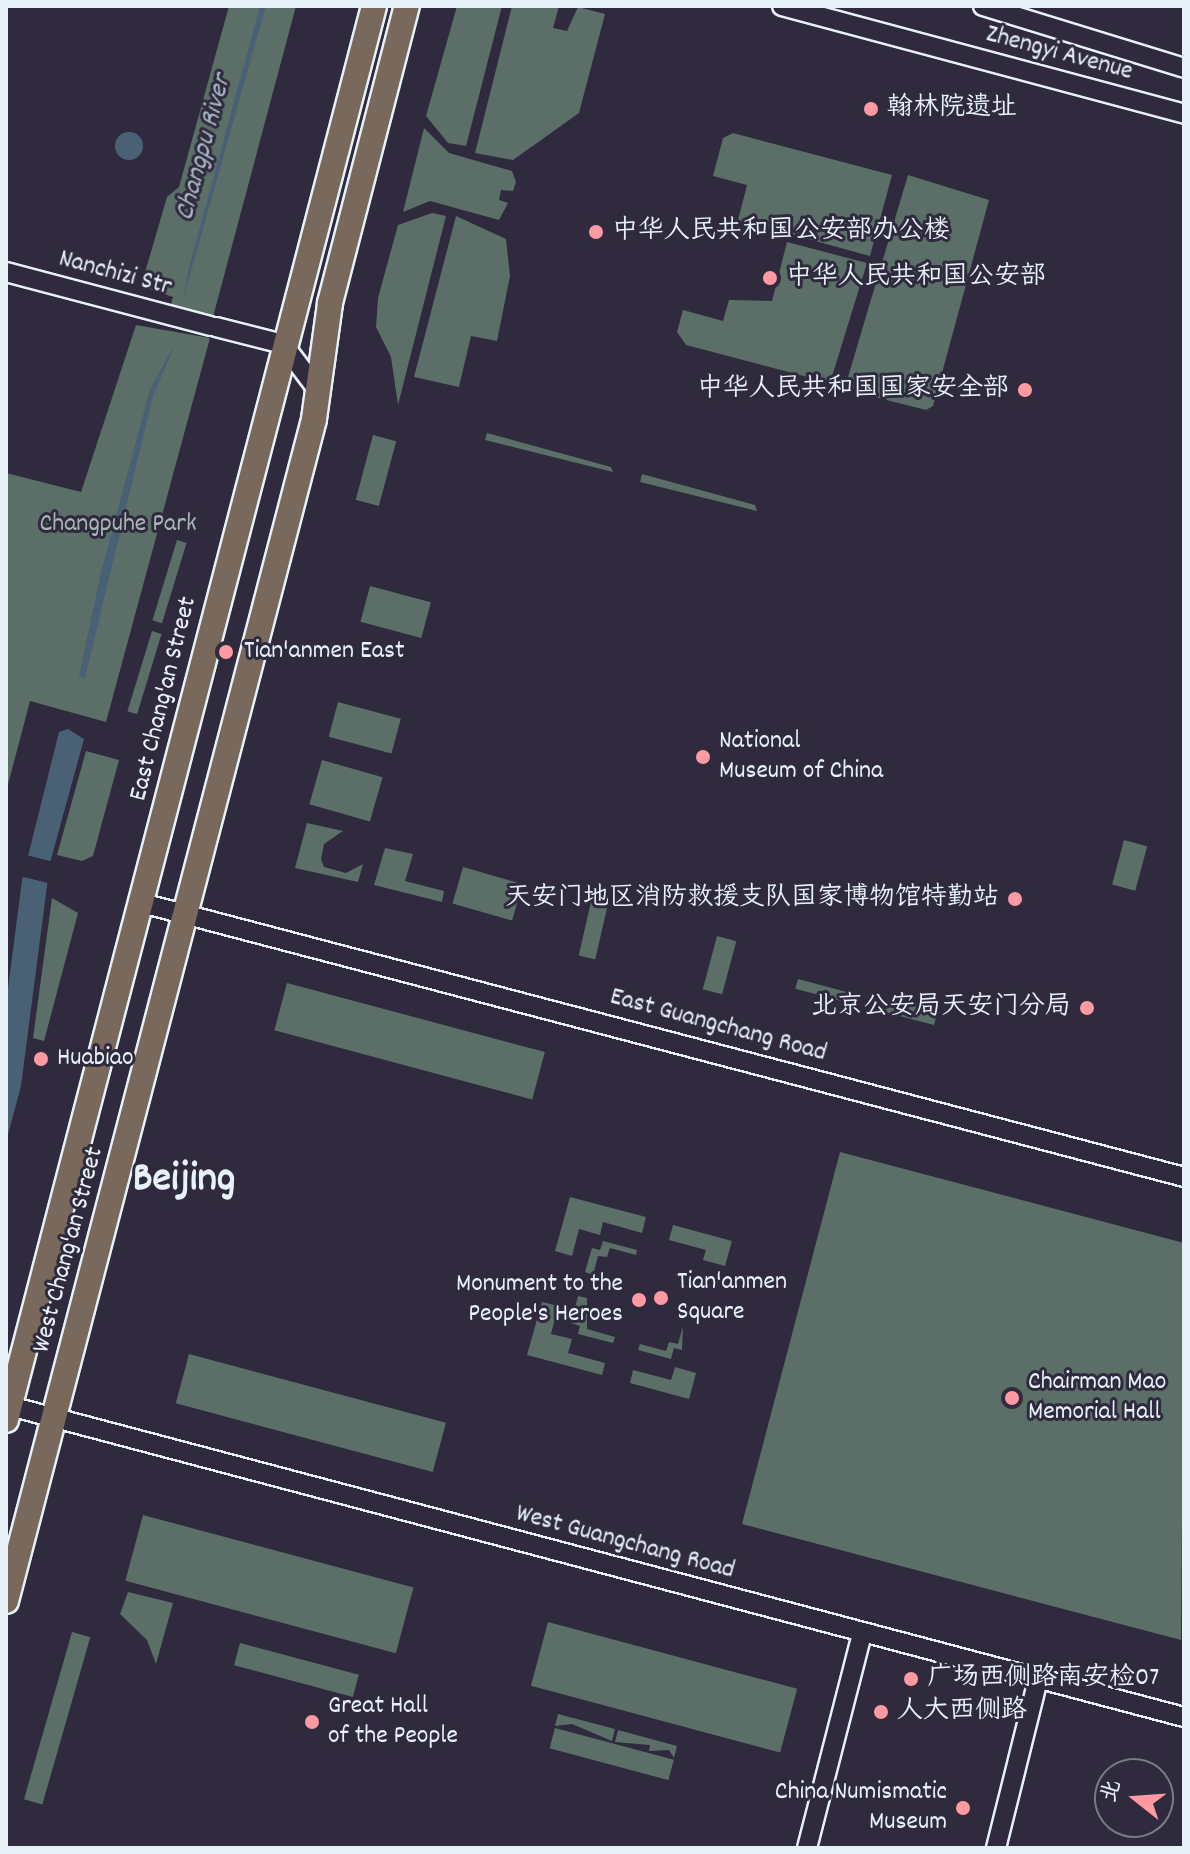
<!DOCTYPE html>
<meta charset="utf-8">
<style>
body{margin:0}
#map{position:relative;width:1190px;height:1854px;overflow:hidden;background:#2f2a3d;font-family:Dekko,"LXGW WenKai TC",sans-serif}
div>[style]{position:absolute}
.green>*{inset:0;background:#5b6f68;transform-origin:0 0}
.water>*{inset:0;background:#4a6175}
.round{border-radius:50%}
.pier>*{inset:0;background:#2f2a3d;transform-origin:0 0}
.roads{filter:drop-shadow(2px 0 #e8f1f8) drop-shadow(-2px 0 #e8f1f8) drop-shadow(0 2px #e8f1f8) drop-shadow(0 -2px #e8f1f8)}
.secondary>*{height:18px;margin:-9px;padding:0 9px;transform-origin:9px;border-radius:9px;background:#2f2a3d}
.highway>*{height:24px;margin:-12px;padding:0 12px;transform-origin:12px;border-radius:12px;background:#78695c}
.dots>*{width:22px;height:22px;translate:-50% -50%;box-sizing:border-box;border:4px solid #2f2a3d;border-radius:50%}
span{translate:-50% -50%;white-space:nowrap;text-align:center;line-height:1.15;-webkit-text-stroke:6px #2f2a3d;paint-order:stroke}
.street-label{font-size:26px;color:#e8f1f8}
.poi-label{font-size:26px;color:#e8f1f8}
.left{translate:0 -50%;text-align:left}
.right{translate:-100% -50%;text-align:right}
.park-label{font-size:26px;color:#a9b6b7}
.water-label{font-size:28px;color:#a9b7c4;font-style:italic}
.town-label{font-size:42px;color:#e8f1f8;font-weight:700}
.frame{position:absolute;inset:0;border:8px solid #e8f1f8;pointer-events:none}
.north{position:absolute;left:1094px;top:1758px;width:80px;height:80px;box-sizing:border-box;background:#2f2a3d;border:2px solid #797a88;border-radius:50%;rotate:287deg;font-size:22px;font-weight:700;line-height:32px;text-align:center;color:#e8f1f8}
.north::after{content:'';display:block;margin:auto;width:28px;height:36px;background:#ff9aa2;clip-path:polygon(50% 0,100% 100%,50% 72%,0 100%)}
</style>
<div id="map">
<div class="green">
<div style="clip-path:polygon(229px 6px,296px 6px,213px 317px,170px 307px,173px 297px,141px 286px,167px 197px,179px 187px)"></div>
<div style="clip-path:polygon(457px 6px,502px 6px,466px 146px,448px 143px,426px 116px)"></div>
<div style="clip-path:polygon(512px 6px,559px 6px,553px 28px,567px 31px,578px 7px,605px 14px,579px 113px,513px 160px,475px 153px)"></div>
<div style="clip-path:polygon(424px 128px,449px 153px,512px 171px,516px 182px,513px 191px,501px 190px,499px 200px,508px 203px,499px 220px,430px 201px,403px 212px)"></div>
<div style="clip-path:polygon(733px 133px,892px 175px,870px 256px,738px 220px,747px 185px,713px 176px,723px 138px)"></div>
<div style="clip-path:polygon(908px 175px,989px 200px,933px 406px,926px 410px,855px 392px,848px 377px)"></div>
<div style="clip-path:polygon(432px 213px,446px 216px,398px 405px,391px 357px,376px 327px,378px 298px,398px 225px)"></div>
<div style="clip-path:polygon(456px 216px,506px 239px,510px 276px,497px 341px,471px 336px,459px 387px,414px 377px)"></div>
<div style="clip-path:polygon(787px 242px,867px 263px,830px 383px,686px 345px,677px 332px,683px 310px,723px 321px,729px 300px,772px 301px)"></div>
<div style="clip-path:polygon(136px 325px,210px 338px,106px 722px,30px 701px,6px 792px,6px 473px,81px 492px)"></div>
<div style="clip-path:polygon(487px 433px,611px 467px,613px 472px,485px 440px)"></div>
<div style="left:373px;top:435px;width:24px;height:67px;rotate:15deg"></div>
<div style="clip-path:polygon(642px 474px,755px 505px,757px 511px,640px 482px)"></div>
<div style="left:177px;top:540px;width:10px;height:84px;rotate:17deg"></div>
<div style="left:370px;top:586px;width:63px;height:37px;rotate:15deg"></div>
<div style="left:152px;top:631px;width:10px;height:84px;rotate:17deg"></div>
<div style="left:338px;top:702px;width:65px;height:36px;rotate:15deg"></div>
<div style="clip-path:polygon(86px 751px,119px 760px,93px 856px,82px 861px,57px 855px)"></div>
<div style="left:322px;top:760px;width:63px;height:46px;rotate:16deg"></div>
<div style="clip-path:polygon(307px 823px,343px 831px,324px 844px,321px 859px,324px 867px,346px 873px,363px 864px,358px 882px,295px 868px)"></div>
<div style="left:1124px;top:840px;width:24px;height:46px;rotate:15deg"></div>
<div style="clip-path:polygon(385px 848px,413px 854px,405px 881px,444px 891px,442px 902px,374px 885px)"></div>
<div style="left:463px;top:867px;width:62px;height:38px;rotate:16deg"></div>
<div style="clip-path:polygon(52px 898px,78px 913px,44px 1041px,33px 1038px)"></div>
<div style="left:591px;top:902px;width:17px;height:55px;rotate:13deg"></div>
<div style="left:717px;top:936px;width:20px;height:55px;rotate:15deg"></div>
<div style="left:798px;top:979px;width:63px;height:10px;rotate:15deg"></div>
<div style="left:287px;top:983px;width:267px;height:49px;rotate:15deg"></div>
<div style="clip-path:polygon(868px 997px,938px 1010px,934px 1025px,865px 1007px)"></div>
<div style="clip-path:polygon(840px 1152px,1184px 1243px,1181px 1640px,742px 1524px)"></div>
<div style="clip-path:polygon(570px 1197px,646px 1217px,642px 1233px,603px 1222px,600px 1235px,579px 1229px,572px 1256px,555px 1251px)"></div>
<div style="clip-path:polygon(673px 1225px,732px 1241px,725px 1266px,703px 1260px,706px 1250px,669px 1240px)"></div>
<div style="clip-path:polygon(603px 1241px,637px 1250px,636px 1255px,610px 1248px,607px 1257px,598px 1256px,593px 1275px,585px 1272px,592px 1248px,600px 1250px)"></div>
<div style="clip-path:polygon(578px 1296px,587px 1298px,587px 1329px,615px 1337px,613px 1343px,578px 1334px,580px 1326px,571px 1323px)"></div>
<div style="clip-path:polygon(542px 1302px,558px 1306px,551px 1334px,572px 1339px,568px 1353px,605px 1363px,602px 1375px,527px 1355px)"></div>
<div style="clip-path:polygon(683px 1326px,682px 1350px,674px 1348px,671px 1359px,638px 1350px,640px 1344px,666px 1351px,669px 1342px,678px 1344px)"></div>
<div style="left:189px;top:1354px;width:266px;height:51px;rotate:15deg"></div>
<div style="clip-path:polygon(675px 1367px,696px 1373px,689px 1399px,630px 1383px,633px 1370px,671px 1380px)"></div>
<div style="left:143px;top:1515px;width:280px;height:68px;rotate:15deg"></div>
<div style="clip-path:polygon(128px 1592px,173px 1603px,156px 1664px,147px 1640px,120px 1614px)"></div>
<div style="left:548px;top:1622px;width:258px;height:66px;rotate:15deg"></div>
<div style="left:72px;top:1632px;width:19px;height:174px;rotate:16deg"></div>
<div style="left:240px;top:1643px;width:123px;height:23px;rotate:15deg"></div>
<div style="clip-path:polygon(558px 1714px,615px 1729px,612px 1741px,572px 1724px,555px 1726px)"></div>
<div style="left:555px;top:1728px;width:123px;height:21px;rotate:15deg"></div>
<div style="clip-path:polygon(618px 1730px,677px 1746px,674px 1758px,669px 1750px,649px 1751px,650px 1745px,615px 1742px)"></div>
</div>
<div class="water">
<div style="clip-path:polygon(260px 6px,266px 6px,183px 300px,188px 271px)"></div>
<div class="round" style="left:115px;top:132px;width:28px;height:28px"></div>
<div style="clip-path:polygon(176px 342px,153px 396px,85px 678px,79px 676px,101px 572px,150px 389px)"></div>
<div style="clip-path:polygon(68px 729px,84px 739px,50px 863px,21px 1086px,6px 1142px,6px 1004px,22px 880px,59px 732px)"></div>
</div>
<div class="pier">
<div style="left:22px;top:854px;width:34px;height:22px;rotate:14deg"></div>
</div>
<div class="roads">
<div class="secondary">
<div style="left:782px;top:6px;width:416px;rotate:15deg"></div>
<div style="left:983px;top:6px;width:210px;rotate:17.1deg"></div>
<div style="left:6px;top:272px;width:211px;rotate:14.8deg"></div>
<div style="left:216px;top:327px;width:69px;rotate:14.2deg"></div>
<div style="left:283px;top:344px;width:56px;rotate:52.9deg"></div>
<div style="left:142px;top:903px;width:1077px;rotate:14.73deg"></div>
<div style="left:10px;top:1406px;width:1214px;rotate:14.84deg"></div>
<div style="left:807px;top:1848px;width:221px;rotate:-75.6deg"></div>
<div style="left:996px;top:1848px;width:173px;rotate:-76deg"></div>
</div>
<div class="highway">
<div style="left:6px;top:1420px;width:1461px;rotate:-75.41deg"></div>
<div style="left:6px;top:1601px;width:1221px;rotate:-75.39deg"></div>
<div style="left:314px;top:419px;width:117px;rotate:-82.1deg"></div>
<div style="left:330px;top:303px;width:307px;rotate:-75.5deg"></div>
</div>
</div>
<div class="dots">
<div style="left:871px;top:109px;background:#ff9aa2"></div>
<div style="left:596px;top:232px;background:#ff9aa2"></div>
<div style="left:770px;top:278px;background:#ff9aa2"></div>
<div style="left:1025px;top:390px;background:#ff9aa2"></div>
<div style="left:226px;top:652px;background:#ff9aa2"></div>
<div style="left:703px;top:757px;background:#ff9aa2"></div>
<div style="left:1015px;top:899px;background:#ff9aa2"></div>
<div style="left:1087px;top:1008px;background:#ff9aa2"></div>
<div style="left:41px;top:1059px;background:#ff9aa2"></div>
<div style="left:661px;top:1298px;background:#ff9aa2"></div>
<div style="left:639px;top:1300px;background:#ff9aa2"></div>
<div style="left:1012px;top:1398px;background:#ff9aa2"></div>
<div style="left:911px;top:1679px;background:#ff9aa2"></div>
<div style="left:881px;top:1712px;background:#ff9aa2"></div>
<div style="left:312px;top:1722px;background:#ff9aa2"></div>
<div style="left:963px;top:1808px;background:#ff9aa2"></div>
</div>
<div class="street-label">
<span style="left:1059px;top:54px;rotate:15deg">Zhengyi Avenue</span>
<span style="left:115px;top:274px;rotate:15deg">Nanchizi Str</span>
<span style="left:164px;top:699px;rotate:-76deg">East Chang'an Street</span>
<span style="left:718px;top:1026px;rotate:15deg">East Guangchang Road</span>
<span style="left:69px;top:1250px;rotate:-75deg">West Chang'an Street</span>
<span style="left:625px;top:1543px;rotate:15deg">West Guangchang Road</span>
</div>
<div class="poi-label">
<span class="left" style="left:887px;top:109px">翰林院遗址</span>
<span class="left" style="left:612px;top:232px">中华人民共和国公安部办公楼</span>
<span class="left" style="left:786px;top:278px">中华人民共和国公安部</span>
<span class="right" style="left:1009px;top:390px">中华人民共和国国家安全部</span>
<span class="left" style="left:244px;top:652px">Tian'anmen East</span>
<span class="left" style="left:719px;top:757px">National<br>Museum of China</span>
<span class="right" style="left:999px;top:899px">天安门地区消防救援支队国家博物馆特勤站</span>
<span class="right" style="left:1071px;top:1008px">北京公安局天安门分局</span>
<span class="left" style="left:57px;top:1059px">Huabiao</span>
<span class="left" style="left:677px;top:1298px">Tian'anmen<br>Square</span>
<span class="right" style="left:623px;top:1300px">Monument to the<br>People's Heroes</span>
<span class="left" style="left:1028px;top:1398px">Chairman Mao<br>Memorial Hall</span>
<span class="left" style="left:927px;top:1679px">广场西侧路南安检07</span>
<span class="left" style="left:328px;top:1722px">Great Hall<br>of the People</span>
<span class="left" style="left:897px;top:1712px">人大西侧路</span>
<span class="right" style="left:947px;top:1808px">China Numismatic<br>Museum</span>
</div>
<div class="park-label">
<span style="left:118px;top:525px">Changpuhe Park</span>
</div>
<div class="water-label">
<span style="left:205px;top:148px;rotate:-75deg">Changpu River</span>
</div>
<div class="town-label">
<span style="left:184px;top:1181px">Beijing</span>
</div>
<div class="frame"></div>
<div class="north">北</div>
</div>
